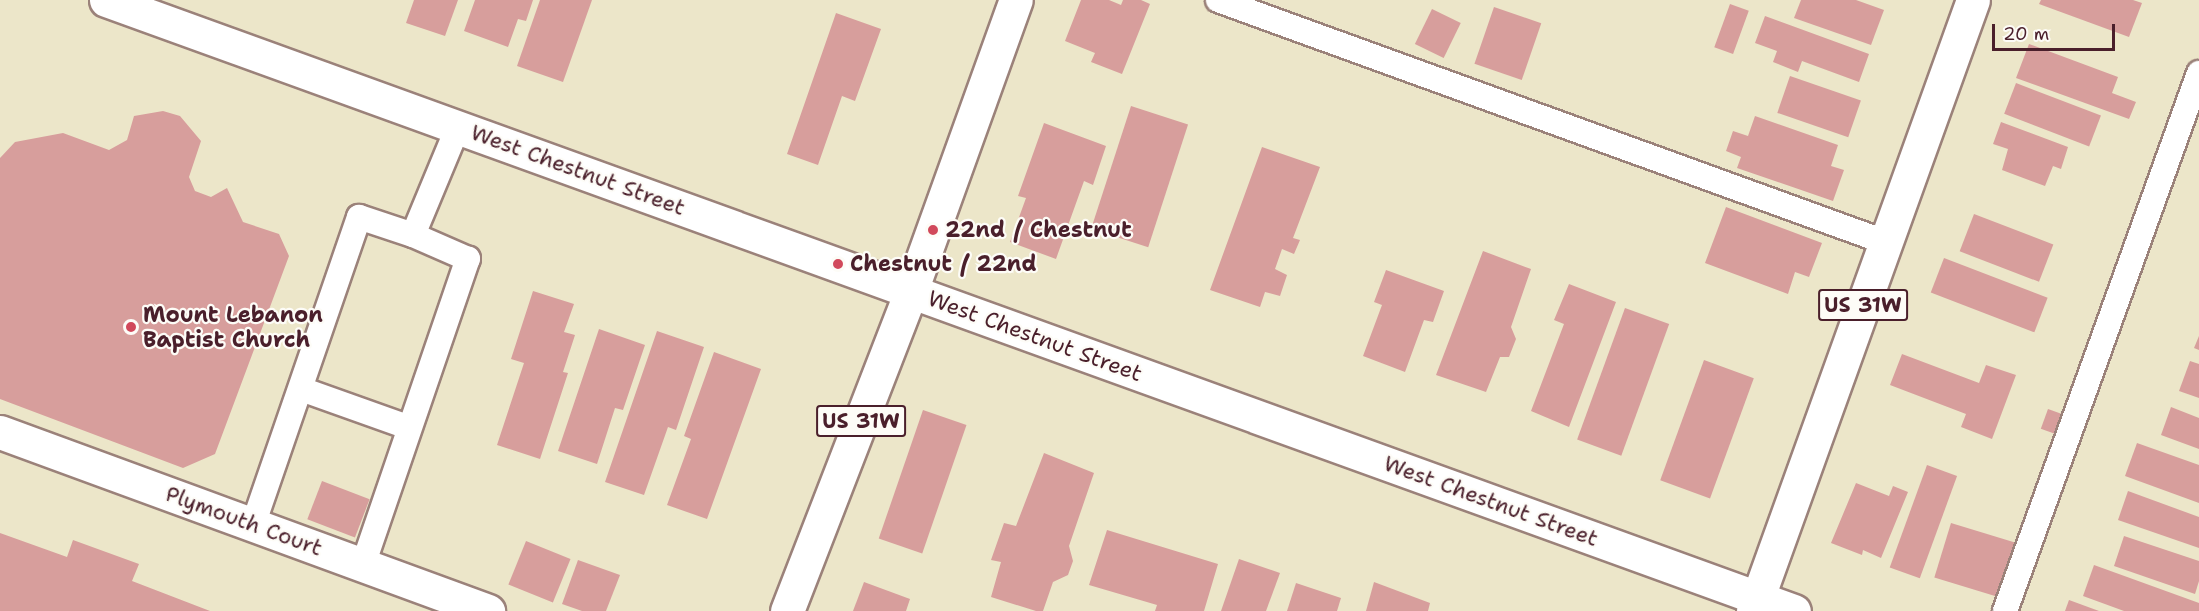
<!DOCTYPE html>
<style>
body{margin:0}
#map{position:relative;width:2199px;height:611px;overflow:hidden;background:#ece6c9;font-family:"Shantell Sans",sans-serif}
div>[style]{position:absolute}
.building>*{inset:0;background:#d79e9c;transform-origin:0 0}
.roads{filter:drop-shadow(2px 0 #9b827a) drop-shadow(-2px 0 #9b827a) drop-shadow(0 2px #9b827a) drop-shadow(0 -2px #9b827a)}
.service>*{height:24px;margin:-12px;padding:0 12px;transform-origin:12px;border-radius:12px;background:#fff}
.minor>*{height:33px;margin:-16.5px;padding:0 16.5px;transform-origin:16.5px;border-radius:16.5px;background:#fff}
.secondary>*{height:33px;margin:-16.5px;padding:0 16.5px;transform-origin:16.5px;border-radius:16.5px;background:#fff}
.primary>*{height:33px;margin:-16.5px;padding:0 16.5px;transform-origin:16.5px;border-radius:16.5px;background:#fff}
.dots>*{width:16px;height:16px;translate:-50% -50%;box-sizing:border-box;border:3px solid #fdfcf7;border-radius:50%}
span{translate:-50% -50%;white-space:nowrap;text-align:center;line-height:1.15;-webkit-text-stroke:4.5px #fdfcf7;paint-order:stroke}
.shield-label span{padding:2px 4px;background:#fdfcf7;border:2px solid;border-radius:4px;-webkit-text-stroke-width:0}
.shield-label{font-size:21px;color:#4a1f2b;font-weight:700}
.street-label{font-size:22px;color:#4a1f2b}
.poi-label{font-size:22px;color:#4a1f2b;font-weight:700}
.left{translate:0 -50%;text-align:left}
.scale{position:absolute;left:1992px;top:24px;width:123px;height:27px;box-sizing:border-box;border:3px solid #4a1f2b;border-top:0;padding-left:8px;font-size:18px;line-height:21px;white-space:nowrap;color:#4a1f2b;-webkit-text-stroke:4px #fdfcf7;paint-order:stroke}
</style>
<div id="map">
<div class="building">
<div style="clip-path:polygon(414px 0,458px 0,445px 36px,406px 23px)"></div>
<div style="clip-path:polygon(475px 0,533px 0,526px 21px,518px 19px,508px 47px,464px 31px)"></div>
<div style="clip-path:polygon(540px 0,592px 0,563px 82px,517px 66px)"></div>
<div style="clip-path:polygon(1081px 0,1109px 0,1121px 5px,1123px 0,1141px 0,1150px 4px,1122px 74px,1091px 62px,1095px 53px,1065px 41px)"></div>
<div style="clip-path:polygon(1801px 0,1856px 0,1884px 10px,1871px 45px,1794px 18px)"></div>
<div style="clip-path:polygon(2041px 0,2133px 0,2142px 3px,2129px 37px,2039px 4px)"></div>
<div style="left:1730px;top:4px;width:20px;height:46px;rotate:20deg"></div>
<div style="left:1494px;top:7px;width:50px;height:60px;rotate:19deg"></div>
<div style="left:1432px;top:9px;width:32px;height:39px;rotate:26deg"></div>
<div style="clip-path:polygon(836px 13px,881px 29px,855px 101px,842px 96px,818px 165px,787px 154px)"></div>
<div style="clip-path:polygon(1765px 16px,1869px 54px,1859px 82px,1802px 61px,1798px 72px,1773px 62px,1777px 51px,1755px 43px)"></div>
<div style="clip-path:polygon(2029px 44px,2118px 77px,2112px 93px,2136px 102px,2129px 119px,2016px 78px)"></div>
<div style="left:1790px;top:76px;width:75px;height:39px;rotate:19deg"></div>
<div style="left:2016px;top:83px;width:91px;height:33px;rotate:21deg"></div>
<div style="left:1131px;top:106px;width:60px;height:129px;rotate:18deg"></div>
<div style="clip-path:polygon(163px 111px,180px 116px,201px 141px,189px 177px,195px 191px,211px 197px,227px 188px,243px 222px,279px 234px,289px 256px,215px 454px,183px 468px,0 399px,0 158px,15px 142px,63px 133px,109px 150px,127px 140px,134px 116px)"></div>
<div style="clip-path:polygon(1755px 116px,1838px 145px,1831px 166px,1844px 170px,1833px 201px,1737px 168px,1741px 157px,1726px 151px,1733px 131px,1748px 136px)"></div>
<div style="clip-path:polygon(2001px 122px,2068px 147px,2061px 169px,2053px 166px,2045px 186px,2002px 170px,2008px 149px,1993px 144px)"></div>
<div style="clip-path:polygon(1044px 123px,1106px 146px,1093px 185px,1084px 181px,1056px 259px,1010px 242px,1026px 198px,1018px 196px)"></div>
<div style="clip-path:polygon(1262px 147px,1320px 167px,1293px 238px,1300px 240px,1294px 254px,1282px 249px,1275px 269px,1287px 275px,1280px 296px,1265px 292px,1260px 307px,1210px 290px)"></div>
<div style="clip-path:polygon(1726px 207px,1822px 243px,1809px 277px,1795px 272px,1788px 294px,1705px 263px)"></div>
<div style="left:1974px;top:214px;width:85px;height:40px;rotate:21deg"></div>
<div style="clip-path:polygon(1483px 251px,1531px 269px,1511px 327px,1516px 339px,1509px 357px,1500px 357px,1486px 392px,1436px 375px)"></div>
<div style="left:1944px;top:258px;width:111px;height:37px;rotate:21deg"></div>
<div style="clip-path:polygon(1386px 270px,1444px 291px,1433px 322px,1424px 320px,1405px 372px,1363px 356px,1382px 305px,1374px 302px)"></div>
<div style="clip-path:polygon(1569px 284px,1616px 302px,1569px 427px,1531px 411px,1564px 324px,1554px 320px)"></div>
<div style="clip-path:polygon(533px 291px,574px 304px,564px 332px,575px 335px,563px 372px,568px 373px,540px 459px,497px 445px,524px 363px,511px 359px)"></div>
<div style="left:1625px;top:308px;width:47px;height:140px;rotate:20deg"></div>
<div style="clip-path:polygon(599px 329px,645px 345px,623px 410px,615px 408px,597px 464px,558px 451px)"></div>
<div style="clip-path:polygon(657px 331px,704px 347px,676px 430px,668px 427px,644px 495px,605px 482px)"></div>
<div style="clip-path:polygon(2199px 336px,2199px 350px,2194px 348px)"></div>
<div style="clip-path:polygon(714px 352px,761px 369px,707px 519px,667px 505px,691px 439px,684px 436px)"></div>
<div style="clip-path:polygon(1902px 354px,1979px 383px,1986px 365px,2016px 375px,1992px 439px,1961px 427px,1966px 414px,1890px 385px)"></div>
<div style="left:1704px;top:360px;width:53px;height:128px;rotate:20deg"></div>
<div style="clip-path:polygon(2190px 361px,2199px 364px,2199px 398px,2179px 391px)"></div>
<div style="clip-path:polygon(2171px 407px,2199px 418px,2199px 449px,2161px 435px)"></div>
<div style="left:2048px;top:409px;width:23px;height:21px;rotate:20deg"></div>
<div style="left:923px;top:410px;width:46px;height:136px;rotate:19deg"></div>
<div style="clip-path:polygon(2137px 443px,2199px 465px,2199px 503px,2125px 476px)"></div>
<div style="clip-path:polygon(1044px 453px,1094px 473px,1069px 546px,1073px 561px,1068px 575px,1053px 582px,1043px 611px,1036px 611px,991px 597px,1001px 562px,991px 560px,1004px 523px,1016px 526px)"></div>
<div style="left:1927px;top:465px;width:32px;height:109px;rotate:20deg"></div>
<div style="left:322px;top:481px;width:51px;height:41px;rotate:21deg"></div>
<div style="clip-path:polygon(1856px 483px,1889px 496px,1893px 486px,1908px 492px,1881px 558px,1863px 550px,1862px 555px,1831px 543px)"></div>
<div style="clip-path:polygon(2128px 491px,2199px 517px,2199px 548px,2118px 520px)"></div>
<div style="left:1951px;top:523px;width:72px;height:57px;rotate:17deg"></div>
<div style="clip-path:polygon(1107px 530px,1218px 564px,1204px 611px,1155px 611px,1157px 605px,1089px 585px)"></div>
<div style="clip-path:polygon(0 533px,67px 557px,73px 540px,139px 564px,132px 581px,210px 611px,0 611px)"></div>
<div style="clip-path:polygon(2124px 536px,2199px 561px,2199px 581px,2195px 594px,2114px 566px)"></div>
<div style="left:526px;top:541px;width:48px;height:47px;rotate:22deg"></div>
<div style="clip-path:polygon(1239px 559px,1280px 573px,1266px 611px,1221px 611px)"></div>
<div style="clip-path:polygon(578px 560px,620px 575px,606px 611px,582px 611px,562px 604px)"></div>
<div style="clip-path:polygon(2094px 565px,2199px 603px,2199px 611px,2124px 611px,2083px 596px)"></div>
<div style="clip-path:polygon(864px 582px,910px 599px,906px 611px,853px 611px)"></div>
<div style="clip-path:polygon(1374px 582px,1430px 603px,1428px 611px,1366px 611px)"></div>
<div style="clip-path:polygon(1296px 583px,1341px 598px,1337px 611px,1287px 611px)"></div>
<div style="clip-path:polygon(2069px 600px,2099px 611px,2065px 611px)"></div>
</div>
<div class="roads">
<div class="service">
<div style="left:1218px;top:0;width:710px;rotate:19.94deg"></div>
<div style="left:301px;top:389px;width:114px;rotate:19.6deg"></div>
<div style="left:253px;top:525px;width:326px;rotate:-71deg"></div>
<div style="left:359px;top:217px;width:57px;rotate:18.4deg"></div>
<div style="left:413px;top:235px;width:117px;rotate:-67.4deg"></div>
<div style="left:363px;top:565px;width:324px;rotate:-71.1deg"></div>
<div style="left:468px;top:259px;width:60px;rotate:-156.4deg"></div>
<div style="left:2005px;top:611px;width:572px;rotate:-70.17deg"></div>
</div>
<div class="minor">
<div style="left:0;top:432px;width:520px;rotate:20.14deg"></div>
</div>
<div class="secondary">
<div style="left:106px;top:0;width:1795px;rotate:19.9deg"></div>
</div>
<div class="primary">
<div style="left:787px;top:611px;width:343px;rotate:-68.8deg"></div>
<div style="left:911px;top:291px;width:309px;rotate:-70.2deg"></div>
<div style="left:1753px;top:611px;width:649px;rotate:-70.2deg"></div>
</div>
</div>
<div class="dots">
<div style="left:933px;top:230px;background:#d1495b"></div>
<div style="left:838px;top:264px;background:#d1495b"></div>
<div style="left:131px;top:327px;background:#d1495b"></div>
</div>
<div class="shield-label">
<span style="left:1863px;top:305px">US 31W</span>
<span style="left:861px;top:421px">US 31W</span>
</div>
<div class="street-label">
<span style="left:578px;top:170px;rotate:20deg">West Chestnut Street</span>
<span style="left:1035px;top:336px;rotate:20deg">West Chestnut Street</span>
<span style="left:1491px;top:501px;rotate:20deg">West Chestnut Street</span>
<span style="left:244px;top:521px;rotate:20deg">Plymouth Court</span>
</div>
<div class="poi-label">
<span class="left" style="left:945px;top:230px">22nd / Chestnut</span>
<span class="left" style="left:850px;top:264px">Chestnut / 22nd</span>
<span class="left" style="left:143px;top:327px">Mount Lebanon<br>Baptist Church</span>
</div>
<div class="scale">20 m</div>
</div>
